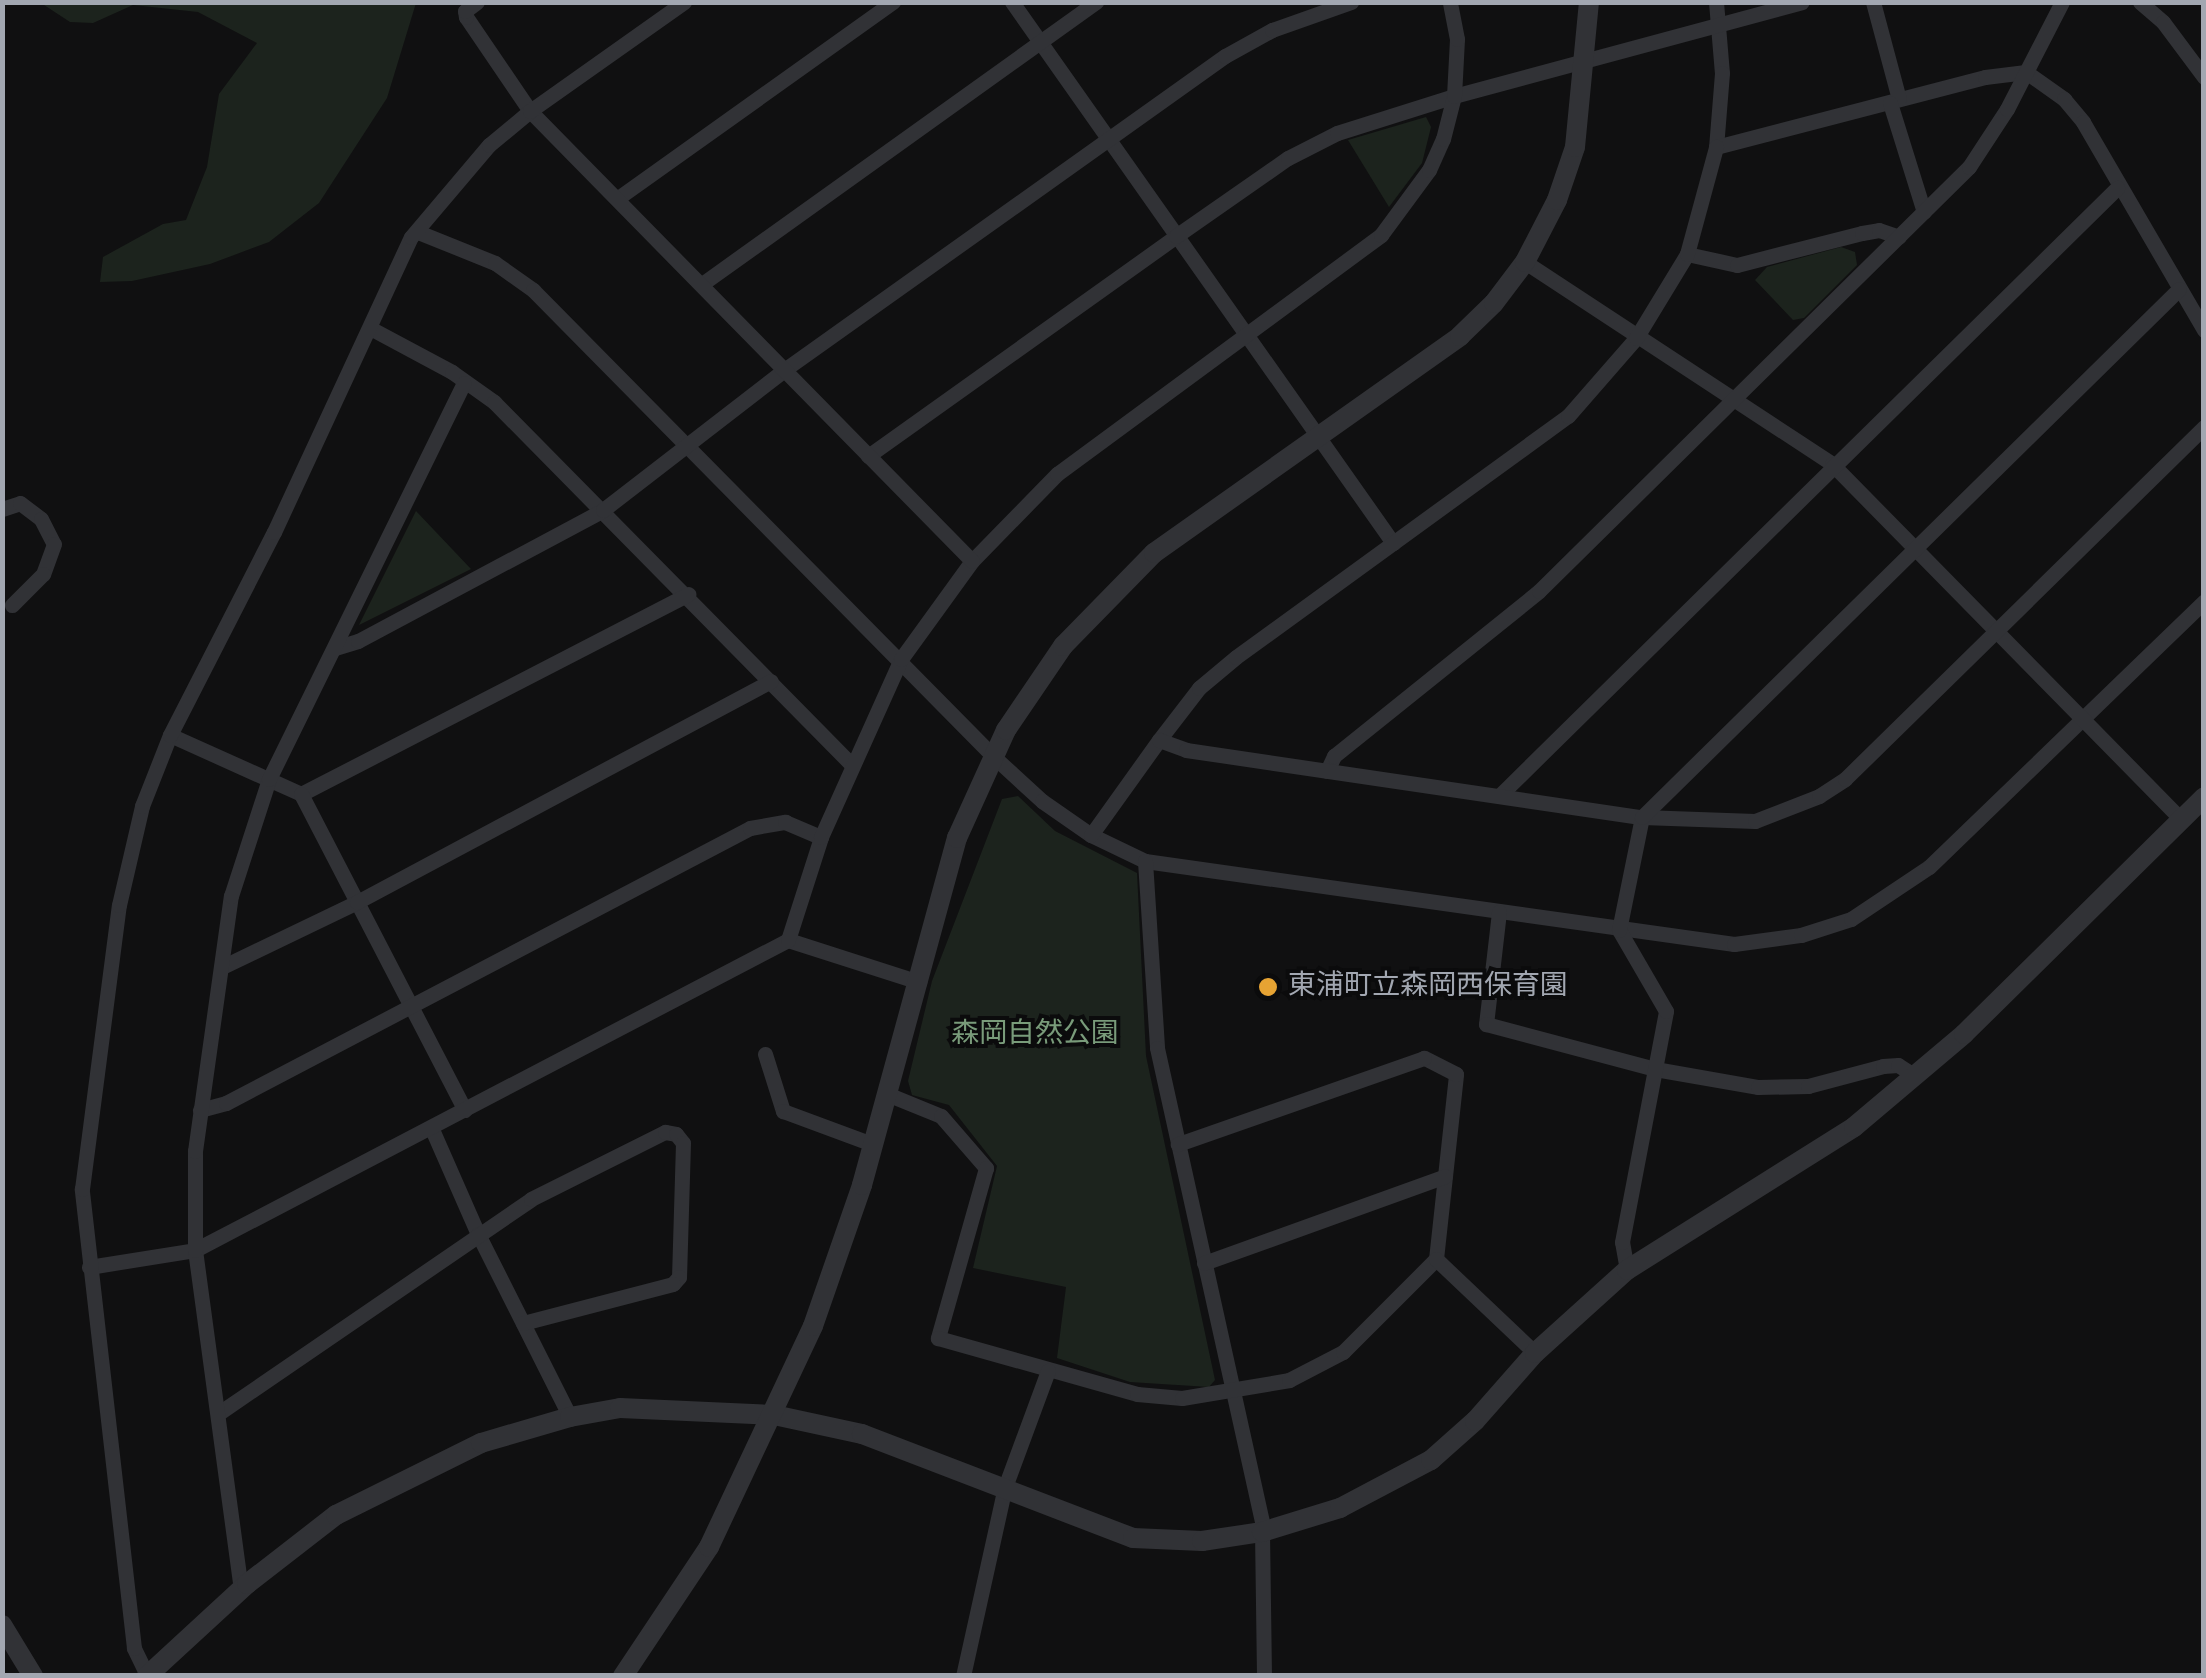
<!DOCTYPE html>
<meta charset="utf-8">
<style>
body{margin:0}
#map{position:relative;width:2206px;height:1678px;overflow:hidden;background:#101011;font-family:Overpass,"Noto Sans JP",sans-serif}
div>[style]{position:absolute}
.green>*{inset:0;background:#1c231d}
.minor>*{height:15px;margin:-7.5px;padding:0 7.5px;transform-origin:7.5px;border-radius:7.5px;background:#313236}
.tertiary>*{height:20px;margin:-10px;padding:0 10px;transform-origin:10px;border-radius:10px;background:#313236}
.dots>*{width:28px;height:28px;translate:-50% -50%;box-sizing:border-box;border:5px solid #0b0b0c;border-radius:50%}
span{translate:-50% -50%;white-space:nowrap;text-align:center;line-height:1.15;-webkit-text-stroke:8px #0b0b0c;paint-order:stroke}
.poi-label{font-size:28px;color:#a2a7b1}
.left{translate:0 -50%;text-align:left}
.park-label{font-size:28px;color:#799b7a}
.frame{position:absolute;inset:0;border:5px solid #a2a7b1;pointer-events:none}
</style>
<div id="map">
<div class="green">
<div style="clip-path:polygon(41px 3px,416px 3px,387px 98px,319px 203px,269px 242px,210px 264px,132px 281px,100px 282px,103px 257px,163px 224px,186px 220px,207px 167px,219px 94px,257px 43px,198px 12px,133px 5px,93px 23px,70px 22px)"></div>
<div style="clip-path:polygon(1426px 117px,1431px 127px,1422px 163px,1389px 207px,1348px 140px)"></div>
<div style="clip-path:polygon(1841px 247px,1855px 252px,1857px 265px,1804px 318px,1793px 320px,1755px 280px,1767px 267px)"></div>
<div style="clip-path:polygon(416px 511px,471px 569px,359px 625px)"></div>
<div style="clip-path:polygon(1018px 796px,1055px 831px,1137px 873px,1146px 1056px,1215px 1380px,1209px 1387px,1130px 1382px,1057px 1358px,1066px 1287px,973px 1268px,997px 1166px,949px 1105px,912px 1095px,908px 1081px,932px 981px,1002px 799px)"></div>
</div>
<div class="minor">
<div style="left:1012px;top:2px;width:662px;rotate:54.84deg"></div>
<div style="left:1716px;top:2px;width:71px;rotate:85.2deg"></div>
<div style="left:1722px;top:73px;width:74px;rotate:94.6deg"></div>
<div style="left:1716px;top:147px;width:278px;rotate:-14.6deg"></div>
<div style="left:1985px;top:77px;width:41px;rotate:-7deg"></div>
<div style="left:2026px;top:72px;width:47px;rotate:35.4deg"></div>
<div style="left:2064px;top:99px;width:30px;rotate:50deg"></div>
<div style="left:2083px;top:122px;width:241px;rotate:59.8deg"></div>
<div style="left:1873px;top:2px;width:100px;rotate:75deg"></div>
<div style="left:2140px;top:2px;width:30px;rotate:41deg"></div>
<div style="left:2163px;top:22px;width:69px;rotate:53.3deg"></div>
<div style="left:1890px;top:103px;width:114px;rotate:72.7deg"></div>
<div style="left:618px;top:198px;width:338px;rotate:-35.5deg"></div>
<div style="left:418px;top:232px;width:83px;rotate:21.9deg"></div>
<div style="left:495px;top:263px;width:47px;rotate:35.4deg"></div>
<div style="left:533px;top:290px;width:655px;rotate:45.37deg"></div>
<div style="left:993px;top:756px;width:67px;rotate:42.6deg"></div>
<div style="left:1042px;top:801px;width:60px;rotate:34.8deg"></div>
<div style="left:1091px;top:835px;width:60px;rotate:25.7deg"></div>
<div style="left:1145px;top:861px;width:595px;rotate:8.02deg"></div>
<div style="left:1734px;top:944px;width:68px;rotate:-7.7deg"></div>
<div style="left:1801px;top:935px;width:52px;rotate:-17.7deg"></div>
<div style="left:1851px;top:919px;width:94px;rotate:-33.7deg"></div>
<div style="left:1929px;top:867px;width:383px;rotate:-44deg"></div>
<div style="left:1687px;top:254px;width:51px;rotate:12.4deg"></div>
<div style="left:1737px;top:265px;width:129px;rotate:-14.4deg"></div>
<div style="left:1862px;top:233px;width:17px;rotate:-10deg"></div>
<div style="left:1879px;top:230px;width:21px;rotate:19deg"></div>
<div style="left:1525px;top:262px;width:367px;rotate:33.3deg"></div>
<div style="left:1832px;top:464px;width:498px;rotate:45.5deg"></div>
<div style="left:702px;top:284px;width:485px;rotate:-35.6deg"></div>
<div style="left:370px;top:328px;width:93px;rotate:28.2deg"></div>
<div style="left:452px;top:372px;width:52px;rotate:35.5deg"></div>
<div style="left:494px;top:402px;width:508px;rotate:45.4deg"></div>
<div style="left:868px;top:456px;width:379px;rotate:-35.5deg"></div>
<div style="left:1176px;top:236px;width:136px;rotate:-34.9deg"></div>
<div style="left:1288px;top:158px;width:55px;rotate:-27deg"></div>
<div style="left:1337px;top:133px;width:123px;rotate:-17.5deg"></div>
<div style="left:1454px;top:96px;width:360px;rotate:-15.1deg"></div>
<div style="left:2px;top:509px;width:19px;rotate:-18deg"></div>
<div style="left:20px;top:503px;width:26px;rotate:37deg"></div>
<div style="left:41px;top:519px;width:28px;rotate:63deg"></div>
<div style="left:54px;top:544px;width:32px;rotate:110deg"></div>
<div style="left:43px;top:574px;width:44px;rotate:135deg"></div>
<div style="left:972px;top:561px;width:122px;rotate:-45.7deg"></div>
<div style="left:1057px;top:474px;width:403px;rotate:-36.4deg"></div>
<div style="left:1381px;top:235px;width:81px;rotate:-53.6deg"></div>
<div style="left:1429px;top:170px;width:34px;rotate:-66deg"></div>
<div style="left:1443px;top:139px;width:44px;rotate:-75.7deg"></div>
<div style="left:1454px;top:96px;width:57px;rotate:-87deg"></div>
<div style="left:1457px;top:39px;width:38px;rotate:-101deg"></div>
<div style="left:335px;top:648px;width:24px;rotate:-17deg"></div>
<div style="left:358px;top:641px;width:278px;rotate:-28.1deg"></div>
<div style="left:603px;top:510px;width:229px;rotate:-37.7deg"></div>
<div style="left:784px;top:370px;width:541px;rotate:-35.45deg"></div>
<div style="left:1225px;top:56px;width:54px;rotate:-29deg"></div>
<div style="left:1272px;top:30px;width:84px;rotate:-19.5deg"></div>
<div style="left:170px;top:735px;width:144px;rotate:24.2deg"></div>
<div style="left:301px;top:794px;width:436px;rotate:-27.3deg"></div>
<div style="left:1159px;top:740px;width:66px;rotate:-52.4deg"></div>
<div style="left:1199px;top:688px;width:48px;rotate:-40deg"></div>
<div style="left:1236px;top:657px;width:410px;rotate:-36deg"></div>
<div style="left:1568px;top:416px;width:103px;rotate:-48.9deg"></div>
<div style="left:1636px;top:338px;width:98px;rotate:-58.7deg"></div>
<div style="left:1687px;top:254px;width:111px;rotate:-74.8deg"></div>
<div style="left:1327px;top:771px;width:17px;rotate:-65deg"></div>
<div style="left:1334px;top:756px;width:263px;rotate:-38.8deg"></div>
<div style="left:1539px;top:591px;width:604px;rotate:-44.6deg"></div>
<div style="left:1969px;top:167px;width:69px;rotate:-56.8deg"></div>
<div style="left:2007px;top:109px;width:120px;rotate:-62.8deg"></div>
<div style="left:301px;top:794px;width:356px;rotate:62.6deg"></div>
<div style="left:1500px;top:795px;width:866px;rotate:-44.53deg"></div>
<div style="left:1091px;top:835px;width:117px;rotate:-54.4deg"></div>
<div style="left:1159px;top:740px;width:29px;rotate:20deg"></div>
<div style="left:1186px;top:750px;width:461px;rotate:8.4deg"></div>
<div style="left:1642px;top:817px;width:113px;rotate:2deg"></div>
<div style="left:1755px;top:821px;width:69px;rotate:-21.3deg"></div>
<div style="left:1819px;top:796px;width:31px;rotate:-33deg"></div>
<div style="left:1845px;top:779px;width:503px;rotate:-44.44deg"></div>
<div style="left:1145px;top:861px;width:187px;rotate:86.3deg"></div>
<div style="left:1157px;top:1048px;width:496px;rotate:77.5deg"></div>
<div style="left:1499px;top:912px;width:113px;rotate:96.6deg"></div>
<div style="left:1486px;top:1024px;width:175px;rotate:14.9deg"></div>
<div style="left:1655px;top:1069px;width:105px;rotate:9.9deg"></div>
<div style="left:1758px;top:1087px;width:50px;rotate:-1.1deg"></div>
<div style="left:1808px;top:1086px;width:78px;rotate:-14.9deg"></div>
<div style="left:1883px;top:1066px;width:15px;rotate:-4deg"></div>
<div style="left:1898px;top:1065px;width:20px;rotate:33deg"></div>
<div style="left:788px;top:940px;width:138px;rotate:17.8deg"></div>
<div style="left:222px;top:967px;width:150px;rotate:-25.7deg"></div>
<div style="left:357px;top:902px;width:469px;rotate:-28.1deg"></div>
<div style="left:765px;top:1054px;width:60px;rotate:72.5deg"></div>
<div style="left:783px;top:1111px;width:95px;rotate:20.3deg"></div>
<div style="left:887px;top:1094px;width:58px;rotate:22.2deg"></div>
<div style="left:941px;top:1116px;width:69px;rotate:49.1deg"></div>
<div style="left:986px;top:1168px;width:177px;rotate:105.8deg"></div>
<div style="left:938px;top:1338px;width:207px;rotate:15.7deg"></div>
<div style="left:1137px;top:1394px;width:45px;rotate:5.1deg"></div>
<div style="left:1182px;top:1398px;width:109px;rotate:-9.5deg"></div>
<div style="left:1289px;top:1380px;width:61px;rotate:-27.4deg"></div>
<div style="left:1343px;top:1352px;width:132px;rotate:-45deg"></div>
<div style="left:1436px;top:1259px;width:186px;rotate:-83.8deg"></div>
<div style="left:1456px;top:1074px;width:36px;rotate:-153deg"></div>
<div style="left:1424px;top:1058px;width:261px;rotate:160.7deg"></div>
<div style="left:200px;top:1110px;width:27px;rotate:-15deg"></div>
<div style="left:226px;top:1103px;width:592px;rotate:-27.69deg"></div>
<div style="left:750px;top:828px;width:36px;rotate:-10deg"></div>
<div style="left:785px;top:822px;width:39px;rotate:23deg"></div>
<div style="left:431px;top:1127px;width:117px;rotate:66.3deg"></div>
<div style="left:478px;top:1234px;width:205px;rotate:63.3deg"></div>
<div style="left:1436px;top:1259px;width:137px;rotate:43.5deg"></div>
<div style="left:1204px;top:1263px;width:256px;rotate:-19.8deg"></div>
<div style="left:89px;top:1267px;width:107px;rotate:-9.1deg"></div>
<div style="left:195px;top:1250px;width:669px;rotate:-27.6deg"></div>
<div style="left:788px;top:940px;width:108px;rotate:-72.2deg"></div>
<div style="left:821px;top:837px;width:195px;rotate:-65.8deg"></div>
<div style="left:901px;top:659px;width:121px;rotate:-54.1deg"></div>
<div style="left:972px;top:561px;width:631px;rotate:-134.49deg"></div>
<div style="left:530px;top:111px;width:114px;rotate:-124.2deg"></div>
<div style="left:466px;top:17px;width:6px;rotate:-99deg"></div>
<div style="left:465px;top:11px;width:15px;rotate:-37deg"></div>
<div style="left:1627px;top:1270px;width:28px;rotate:-100deg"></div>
<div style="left:1622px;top:1242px;width:235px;rotate:-79.2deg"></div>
<div style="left:1666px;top:1011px;width:94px;rotate:-120.1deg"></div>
<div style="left:1619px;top:930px;width:115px;rotate:-78.5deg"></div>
<div style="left:1642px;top:817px;width:753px;rotate:-44.52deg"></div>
<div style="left:219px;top:1413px;width:378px;rotate:-34.4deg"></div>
<div style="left:531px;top:1199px;width:150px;rotate:-26.6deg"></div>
<div style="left:665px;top:1132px;width:11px;rotate:10deg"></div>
<div style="left:676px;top:1134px;width:11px;rotate:52deg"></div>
<div style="left:683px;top:1143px;width:134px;rotate:91.7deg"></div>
<div style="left:679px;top:1277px;width:9px;rotate:131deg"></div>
<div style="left:673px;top:1284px;width:155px;rotate:165.4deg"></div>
<div style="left:1262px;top:1532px;width:144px;rotate:89.2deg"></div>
<div style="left:241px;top:1590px;width:343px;rotate:-97.7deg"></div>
<div style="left:195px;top:1250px;width:99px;rotate:-90deg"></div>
<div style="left:195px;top:1151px;width:258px;rotate:-82deg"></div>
<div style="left:231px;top:896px;width:123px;rotate:-72deg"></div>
<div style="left:269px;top:779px;width:441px;rotate:-63.8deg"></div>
<div style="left:147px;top:1675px;width:30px;rotate:-116deg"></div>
<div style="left:134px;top:1648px;width:462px;rotate:-96.5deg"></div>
<div style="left:82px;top:1189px;width:286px;rotate:-82.6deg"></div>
<div style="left:119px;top:905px;width:102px;rotate:-76.9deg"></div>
<div style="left:142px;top:806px;width:76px;rotate:-68.5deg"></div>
<div style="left:170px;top:735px;width:228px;rotate:-62.9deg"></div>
<div style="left:274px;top:532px;width:325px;rotate:-65.1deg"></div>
<div style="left:411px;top:237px;width:121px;rotate:-49.7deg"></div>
<div style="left:489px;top:145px;width:53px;rotate:-39.7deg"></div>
<div style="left:530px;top:111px;width:189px;rotate:-35.3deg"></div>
<div style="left:963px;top:1676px;width:194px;rotate:-77.5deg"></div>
<div style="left:1005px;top:1487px;width:124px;rotate:-69.7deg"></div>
</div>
<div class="tertiary">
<div style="left:2px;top:1625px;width:60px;rotate:58.7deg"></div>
<div style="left:147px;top:1676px;width:136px;rotate:-42.6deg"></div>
<div style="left:247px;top:1584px;width:113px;rotate:-37.8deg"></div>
<div style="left:336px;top:1515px;width:162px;rotate:-26.4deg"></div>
<div style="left:481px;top:1443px;width:93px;rotate:-16.3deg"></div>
<div style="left:570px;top:1417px;width:51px;rotate:-10.2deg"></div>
<div style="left:620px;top:1408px;width:154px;rotate:2.6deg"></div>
<div style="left:774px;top:1415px;width:90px;rotate:12.2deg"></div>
<div style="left:862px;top:1434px;width:290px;rotate:21deg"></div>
<div style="left:1133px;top:1538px;width:69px;rotate:2.5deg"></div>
<div style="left:1202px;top:1541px;width:61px;rotate:-8.5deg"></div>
<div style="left:1262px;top:1532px;width:82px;rotate:-17.1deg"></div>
<div style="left:1340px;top:1508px;width:103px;rotate:-27.8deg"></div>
<div style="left:1431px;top:1460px;width:59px;rotate:-41.6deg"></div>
<div style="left:1475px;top:1421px;width:91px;rotate:-48.6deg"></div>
<div style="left:1535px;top:1353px;width:124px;rotate:-42.1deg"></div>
<div style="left:1627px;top:1270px;width:268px;rotate:-32.2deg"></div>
<div style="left:1854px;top:1127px;width:144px;rotate:-40.2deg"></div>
<div style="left:1964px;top:1034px;width:337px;rotate:-44.6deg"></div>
<div style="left:623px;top:1676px;width:155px;rotate:-56.3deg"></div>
<div style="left:709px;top:1547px;width:244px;rotate:-64.8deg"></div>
<div style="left:813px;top:1326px;width:149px;rotate:-70.8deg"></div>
<div style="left:862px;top:1185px;width:360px;rotate:-74.7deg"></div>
<div style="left:957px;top:838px;width:119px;rotate:-65.6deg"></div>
<div style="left:1006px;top:730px;width:102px;rotate:-55.8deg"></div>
<div style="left:1063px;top:646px;width:130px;rotate:-45.6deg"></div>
<div style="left:1154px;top:553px;width:375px;rotate:-35.3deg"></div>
<div style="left:1460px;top:336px;width:47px;rotate:-44.1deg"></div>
<div style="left:1494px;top:303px;width:51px;rotate:-52.9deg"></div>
<div style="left:1525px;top:262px;width:70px;rotate:-62.7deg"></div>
<div style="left:1557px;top:200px;width:56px;rotate:-71.2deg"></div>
<div style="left:1575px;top:147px;width:146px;rotate:-84.5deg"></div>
</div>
<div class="dots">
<div style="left:1268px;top:987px;background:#e6a333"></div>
</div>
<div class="poi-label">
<span class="left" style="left:1288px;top:987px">東浦町立森岡西保育園</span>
</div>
<div class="park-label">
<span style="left:1035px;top:1035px">森岡自然公園</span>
</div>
<div class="frame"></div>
</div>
